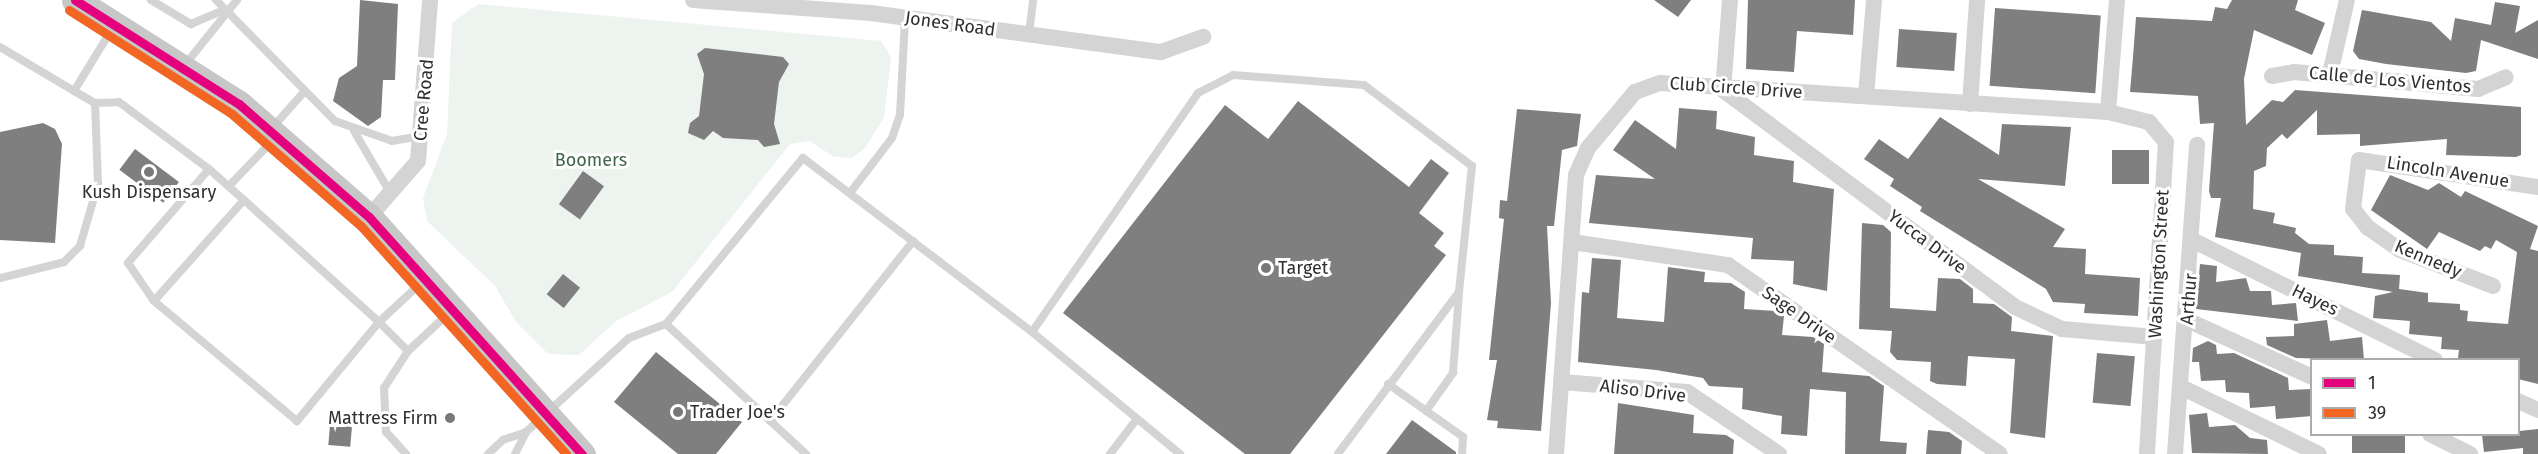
<!DOCTYPE html>
<style>
body{margin:0}
#map{position:relative;width:2538px;height:454px;overflow:hidden;background:#fff;font-family:"Fira Sans",sans-serif}
div>[style]{position:absolute}
.green>*{inset:0;background:#edf3ee}
.building>*{inset:0;background:#7f7f7f;transform-origin:0 0}
.service>*{height:8px;margin:-4px;padding:0 4px;transform-origin:4px;border-radius:4px;background:#d4d4d4}
.minor>*{height:16px;margin:-8px;padding:0 8px;transform-origin:8px;border-radius:8px;background:#d4d4d4}
.primary>*{height:27px;margin:-13.5px;padding:0 13.5px;transform-origin:13.5px;border-radius:13.5px;background:#c7c7c7}
.bus-1>*{height:9px;margin:-4.5px;padding:0 4.5px;transform-origin:4.5px;border-radius:4.5px;background:#e5007d}
.bus-2>*{height:9px;margin:-4.5px;padding:0 4.5px;transform-origin:4.5px;border-radius:4.5px;background:#f26522}
.dots>*{width:16px;height:16px;translate:-50% -50%;box-sizing:border-box;border:3px solid #fff;border-radius:50%}
span{translate:-50% -50%;white-space:nowrap;text-align:center;line-height:1.15;-webkit-text-stroke:6px #fff;paint-order:stroke}
.street-label{font-size:18px;color:#2f2f2f}
.park-label{font-size:18px;color:#40664c}
.poi-label{font-size:18px;color:#2f2f2f}
.left{translate:0 -50%;text-align:left}
.right{translate:-100% -50%;text-align:right}
.legend{position:absolute;left:2310px;top:358px;width:210px;height:78px;box-sizing:border-box;background:#fff;border:2px solid #acacac;margin:0;padding:8px 10px;list-style:none;font-size:18px;color:#2f2f2f}
.legend li{display:flex;align-items:center;gap:12px;height:30px}
.legend b{width:30px;border:2px solid #acacac}
</style>
<div id="map">
<div class="green">
<div style="clip-path:polygon(478px 4px,881px 41px,891px 57px,884px 118px,865px 148px,852px 158px,834px 157px,810px 141px,790px 144px,672px 292px,616px 321px,579px 355px,548px 354px,516px 322px,495px 286px,427px 221px,423px 198px,447px 134px,452px 23px)"></div>
</div>
<div class="building">
<div style="clip-path:polygon(360px 0,398px 4px,395px 80px,383px 80px,381px 117px,368px 126px,333px 101px,339px 78px,357px 66px)"></div>
<div style="clip-path:polygon(1654px 0,1691px 0,1678px 17px)"></div>
<div style="clip-path:polygon(1748px 0,1855px 0,1853px 35px,1797px 31px,1794px 72px,1746px 69px)"></div>
<div style="clip-path:polygon(2232px 0,2298px 0,2295px 10px,2325px 23px,2312px 55px,2254px 30px,2244px 79px,2246px 125px,2272px 100px,2283px 102px,2295px 90px,2521px 107px,2521px 155px,2516px 157px,2446px 155px,2447px 139px,2360px 146px,2360px 134px,2317px 135px,2317px 110px,2287px 139px,2282px 134px,2267px 148px,2266px 166px,2254px 171px,2253px 209px,2275px 213px,2273px 223px,2296px 228px,2295px 233px,2309px 244px,2334px 245px,2334px 255px,2363px 257px,2362px 273px,2400px 275px,2399px 289px,2428px 293px,2428px 302px,2460px 304px,2460px 310px,2468px 311px,2467px 321px,2508px 324px,2517px 252px,2496px 240px,2491px 249px,2485px 246px,2480px 251px,2439px 232px,2427px 249px,2371px 210px,2390px 175px,2428px 190px,2439px 183px,2461px 197px,2465px 191px,2538px 226px,2530px 249px,2538px 251px,2538px 384px,2518px 379px,2518px 360px,2458px 358px,2459px 350px,2441px 349px,2442px 337px,2409px 334px,2410px 321px,2373px 318px,2375px 296px,2393px 292px,2298px 276px,2301px 253px,2215px 237px,2221px 198px,2211px 198px,2209px 191px,2214px 123px,2200px 124px,2198px 96px,2130px 92px,2133px 57px,2136px 17px,2212px 21px,2215px 7px,2227px 9px)"></div>
<div style="clip-path:polygon(2495px 2px,2520px 6px,2515px 33px,2538px 20px,2538px 59px,2481px 40px,2476px 71px,2466px 73px,2386px 64px,2359px 59px,2353px 51px,2362px 10px,2431px 22px,2451px 41px,2455px 18px,2491px 25px)"></div>
<div style="left:1995px;top:8px;width:106px;height:78px;rotate:4deg"></div>
<div style="left:1899px;top:29px;width:58px;height:38px;rotate:4deg"></div>
<div style="clip-path:polygon(705px 48px,783px 57px,789px 64px,779px 82px,774px 124px,780px 144px,764px 147px,758px 140px,723px 138px,713px 131px,704px 140px,688px 133px,690px 123px,699px 116px,704px 74px,697px 54px)"></div>
<div style="clip-path:polygon(1298px 101px,1409px 187px,1431px 159px,1449px 173px,1419px 213px,1444px 233px,1434px 246px,1446px 255px,1290px 454px,1245px 454px,1063px 313px,1225px 105px,1268px 139px)"></div>
<div style="clip-path:polygon(1679px 108px,1717px 111px,1716px 129px,1755px 137px,1754px 155px,1794px 161px,1793px 182px,1834px 189px,1827px 291px,1793px 284px,1794px 261px,1751px 259px,1753px 238px,1589px 223px,1596px 175px,1655px 179px,1613px 150px,1635px 120px,1676px 149px)"></div>
<div style="clip-path:polygon(1517px 109px,1581px 114px,1577px 146px,1562px 150px,1554px 226px,1547px 226px,1551px 303px,1541px 431px,1497px 428px,1498px 421px,1487px 420px,1497px 360px,1489px 360px,1504px 219px,1499px 218px,1500px 200px,1507px 201px)"></div>
<div style="clip-path:polygon(1940px 117px,1999px 155px,2002px 124px,2071px 127px,2065px 186px,1978px 179px,2065px 229px,2053px 247px,2086px 249px,2085px 274px,2140px 278px,2138px 316px,2084px 313px,2085px 304px,2053px 302px,2046px 289px,1920px 211px,1922px 207px,1890px 186px,1894px 179px,1864px 159px,1879px 139px,1908px 159px)"></div>
<div style="clip-path:polygon(43px 123px,55px 129px,62px 144px,55px 243px,0 240px,0 132px)"></div>
<div style="left:135px;top:149px;width:55px;height:26px;rotate:37deg"></div>
<div style="left:2112px;top:150px;width:37px;height:34px"></div>
<div style="left:583px;top:171px;width:26px;height:41px;rotate:36deg"></div>
<div style="clip-path:polygon(1862px 223px,1883px 225px,1891px 232px,1890px 308px,1936px 311px,1938px 278px,1960px 279px,1973px 289px,1973px 303px,1994px 304px,2012px 317px,2011px 331px,2053px 336px,2045px 438px,2010px 433px,2015px 359px,1968px 356px,1966px 386px,1937px 384px,1930px 381px,1931px 362px,1897px 360px,1890px 352px,1892px 331px,1859px 329px)"></div>
<div style="clip-path:polygon(1592px 258px,1621px 260px,1617px 318px,1664px 322px,1668px 267px,1705px 272px,1704px 282px,1731px 283px,1745px 292px,1744px 309px,1776px 311px,1784px 316px,1782px 335px,1813px 337px,1824px 344px,1822px 372px,1869px 376px,1884px 386px,1880px 441px,1907px 443px,1906px 454px,1845px 454px,1846px 392px,1810px 389px,1807px 436px,1781px 434px,1782px 416px,1742px 409px,1743px 388px,1709px 386px,1703px 378px,1656px 370px,1578px 362px,1582px 292px,1589px 293px)"></div>
<div style="clip-path:polygon(2200px 264px,2217px 266px,2216px 282px,2246px 278px,2250px 291px,2271px 291px,2272px 305px,2296px 303px,2298px 321px,2196px 309px)"></div>
<div style="left:563px;top:274px;width:22px;height:26px;rotate:39deg"></div>
<div style="clip-path:polygon(2327px 320px,2330px 341px,2362px 337px,2364px 360px,2296px 358px,2267px 345px,2266px 337px,2294px 336px,2294px 324px)"></div>
<div style="clip-path:polygon(2208px 341px,2216px 345px,2217px 354px,2234px 353px,2288px 378px,2289px 390px,2312px 389px,2312px 416px,2276px 419px,2275px 406px,2250px 408px,2249px 393px,2226px 392px,2225px 380px,2201px 381px,2199px 362px,2192px 362px,2193px 348px)"></div>
<div style="clip-path:polygon(656px 352px,742px 422px,716px 454px,678px 454px,614px 402px)"></div>
<div style="left:2097px;top:353px;width:38px;height:50px;rotate:5deg"></div>
<div style="clip-path:polygon(1618px 403px,1694px 415px,1693px 433px,1726px 435px,1734px 440px,1733px 454px,1614px 454px)"></div>
<div style="clip-path:polygon(2207px 413px,2209px 427px,2235px 425px,2250px 438px,2267px 440px,2268px 454px,2192px 453px,2189px 415px)"></div>
<div style="left:331px;top:414px;width:22px;height:31px;rotate:5deg"></div>
<div style="clip-path:polygon(1412px 420px,1456px 452px,1456px 454px,1386px 454px)"></div>
<div style="clip-path:polygon(2538px 429px,2538px 454px,2523px 454px,2523px 448px,2484px 452px,2482px 435px)"></div>
<div style="clip-path:polygon(1928px 430px,1949px 432px,1962px 441px,1961px 454px,1926px 454px)"></div>
<div style="left:2352px;top:435px;width:53px;height:18px"></div>
</div>
<div class="service">
<div style="left:151px;top:0;width:47px;rotate:31deg"></div>
<div style="left:191px;top:24px;width:36px;rotate:-23deg"></div>
<div style="left:216px;top:0;width:170px;rotate:45.5deg"></div>
<div style="left:335px;top:121px;width:60px;rotate:19.3deg"></div>
<div style="left:392px;top:141px;width:29px;rotate:-10deg"></div>
<div style="left:1029px;top:34px;width:34px;rotate:-83deg"></div>
<div style="left:0;top:47px;width:86px;rotate:30.7deg"></div>
<div style="left:74px;top:91px;width:73px;rotate:-58.5deg"></div>
<div style="left:184px;top:66px;width:85px;rotate:-51.2deg"></div>
<div style="left:74px;top:91px;width:24px;rotate:30deg"></div>
<div style="left:95px;top:103px;width:24px;rotate:-2deg"></div>
<div style="left:119px;top:102px;width:112px;rotate:36.7deg"></div>
<div style="left:209px;top:169px;width:124px;rotate:130.8deg"></div>
<div style="left:128px;top:263px;width:46px;rotate:55.6deg"></div>
<div style="left:272px;top:128px;width:47px;rotate:-48.5deg"></div>
<div style="left:354px;top:131px;width:73px;rotate:59.6deg"></div>
<div style="left:209px;top:169px;width:47px;rotate:41.5deg"></div>
<div style="left:244px;top:200px;width:182px;rotate:42.1deg"></div>
<div style="left:379px;top:322px;width:129px;rotate:129.6deg"></div>
<div style="left:297px;top:421px;width:187px;rotate:-140deg"></div>
<div style="left:154px;top:301px;width:135px;rotate:-48.3deg"></div>
<div style="left:229px;top:186px;width:65px;rotate:-46.2deg"></div>
<div style="left:850px;top:193px;width:69px;rotate:-52.6deg"></div>
<div style="left:892px;top:138px;width:24px;rotate:-71deg"></div>
<div style="left:900px;top:115px;width:97px;rotate:-87deg"></div>
<div style="left:0;top:278px;width:66px;rotate:-14deg"></div>
<div style="left:64px;top:262px;width:23px;rotate:-45deg"></div>
<div style="left:80px;top:246px;width:65px;rotate:-73.8deg"></div>
<div style="left:98px;top:184px;width:81px;rotate:-92.1deg"></div>
<div style="left:666px;top:324px;width:191px;rotate:42.9deg"></div>
<div style="left:1032px;top:332px;width:291px;rotate:-55.2deg"></div>
<div style="left:1198px;top:93px;width:39px;rotate:-27deg"></div>
<div style="left:1233px;top:75px;width:131px;rotate:4.4deg"></div>
<div style="left:1364px;top:85px;width:135px;rotate:36.9deg"></div>
<div style="left:1472px;top:166px;width:127px;rotate:95.9deg"></div>
<div style="left:1459px;top:292px;width:202px;rotate:126.8deg"></div>
<div style="left:408px;top:351px;width:41px;rotate:-135deg"></div>
<div style="left:379px;top:322px;width:59px;rotate:-42.9deg"></div>
<div style="left:1388px;top:384px;width:92px;rotate:35.2deg"></div>
<div style="left:1463px;top:437px;width:17px;rotate:93deg"></div>
<div style="left:1426px;top:411px;width:47px;rotate:-54.6deg"></div>
<div style="left:1453px;top:373px;width:79px;rotate:-85.7deg"></div>
<div style="left:770px;top:421px;width:230px;rotate:-51.5deg"></div>
<div style="left:406px;top:454px;width:30px;rotate:-132deg"></div>
<div style="left:386px;top:432px;width:44px;rotate:-92.6deg"></div>
<div style="left:384px;top:388px;width:44px;rotate:-57deg"></div>
<div style="left:408px;top:351px;width:57px;rotate:-42.9deg"></div>
<div style="left:488px;top:454px;width:21px;rotate:-43deg"></div>
<div style="left:503px;top:440px;width:24px;rotate:-19deg"></div>
<div style="left:526px;top:432px;width:139px;rotate:-42.4deg"></div>
<div style="left:629px;top:338px;width:40px;rotate:-21deg"></div>
<div style="left:666px;top:324px;width:215px;rotate:-50.5deg"></div>
<div style="left:803px;top:158px;width:288px;rotate:37.2deg"></div>
<div style="left:1032px;top:332px;width:192px;rotate:39.5deg"></div>
<div style="left:515px;top:454px;width:25px;rotate:-63deg"></div>
<div style="left:1110px;top:454px;width:43px;rotate:-52.6deg"></div>
</div>
<div class="minor">
<div style="left:693px;top:0;width:178px;rotate:4.2deg"></div>
<div style="left:871px;top:13px;width:293px;rotate:7.7deg"></div>
<div style="left:1161px;top:52px;width:45px;rotate:-19.7deg"></div>
<div style="left:1730px;top:0;width:90px;rotate:94.4deg"></div>
<div style="left:1723px;top:90px;width:364px;rotate:36.6deg"></div>
<div style="left:2015px;top:307px;width:52px;rotate:25.1deg"></div>
<div style="left:2062px;top:329px;width:93px;rotate:4.9deg"></div>
<div style="left:2330px;top:74px;width:76px;rotate:-77.1deg"></div>
<div style="left:2272px;top:76px;width:22px;rotate:-10deg"></div>
<div style="left:2294px;top:72px;width:185px;rotate:5.3deg"></div>
<div style="left:2478px;top:89px;width:30px;rotate:-23deg"></div>
<div style="left:1866px;top:96px;width:96px;rotate:-85.2deg"></div>
<div style="left:1970px;top:104px;width:104px;rotate:-86.1deg"></div>
<div style="left:2108px;top:112px;width:112px;rotate:-85.4deg"></div>
<div style="left:369px;top:217px;width:74px;rotate:-48.8deg"></div>
<div style="left:418px;top:161px;width:161px;rotate:-85.7deg"></div>
<div style="left:2194px;top:241px;width:269px;rotate:26.3deg"></div>
<div style="left:1572px;top:242px;width:158px;rotate:8.4deg"></div>
<div style="left:1728px;top:265px;width:331px;rotate:34.8deg"></div>
<div style="left:2493px;top:286px;width:100px;rotate:-158.8deg"></div>
<div style="left:2400px;top:250px;width:39px;rotate:-145deg"></div>
<div style="left:2368px;top:228px;width:24px;rotate:-128deg"></div>
<div style="left:2353px;top:209px;width:49px;rotate:-83deg"></div>
<div style="left:2359px;top:160px;width:181px;rotate:8.6deg"></div>
<div style="left:2187px;top:320px;width:137px;rotate:24.5deg"></div>
<div style="left:1562px;top:382px;width:125px;rotate:4.6deg"></div>
<div style="left:1687px;top:392px;width:111px;rotate:34deg"></div>
<div style="left:2181px;top:387px;width:153px;rotate:25.9deg"></div>
<div style="left:2518px;top:401px;width:22px;rotate:24deg"></div>
<div style="left:2430px;top:434px;width:45px;rotate:26.6deg"></div>
<div style="left:1556px;top:454px;width:280px;rotate:-85.9deg"></div>
<div style="left:1576px;top:175px;width:30px;rotate:-66deg"></div>
<div style="left:1588px;top:148px;width:73px;rotate:-50deg"></div>
<div style="left:1635px;top:92px;width:27px;rotate:-20deg"></div>
<div style="left:1660px;top:83px;width:449px;rotate:3.7deg"></div>
<div style="left:2108px;top:112px;width:42px;rotate:13.7deg"></div>
<div style="left:2149px;top:122px;width:26px;rotate:50deg"></div>
<div style="left:2166px;top:142px;width:313px;rotate:93.5deg"></div>
<div style="left:2175px;top:454px;width:310px;rotate:-85.9deg"></div>
</div>
<div class="primary">
<div style="left:75px;top:0;width:194px;rotate:32.4deg"></div>
<div style="left:239px;top:104px;width:172px;rotate:41deg"></div>
<div style="left:369px;top:217px;width:319px;rotate:48.1deg"></div>
</div>
<div class="bus-1">
<div style="left:75px;top:0;width:194px;rotate:32.4deg"></div>
<div style="left:239px;top:104px;width:172px;rotate:41deg"></div>
<div style="left:369px;top:217px;width:319px;rotate:48.1deg"></div>
</div>
<div class="bus-2">
<div style="left:69px;top:10px;width:193px;rotate:32.5deg"></div>
<div style="left:232px;top:114px;width:171px;rotate:41deg"></div>
<div style="left:361px;top:226px;width:307px;rotate:48deg"></div>
</div>
<div class="dots">
<div style="left:149px;top:172px;background:#787878"></div>
<div style="left:1266px;top:268px;background:#787878"></div>
<div style="left:678px;top:412px;background:#787878"></div>
<div style="left:450px;top:418px;background:#787878"></div>
</div>
<div class="street-label">
<span style="left:950px;top:24px;rotate:8deg">Jones Road</span>
<span style="left:2390px;top:80px;rotate:5deg">Calle de Los Vientos</span>
<span style="left:1736px;top:88px;rotate:4deg">Club Circle Drive</span>
<span style="left:424px;top:100px;rotate:-85deg">Cree Road</span>
<span style="left:2448px;top:172px;rotate:9deg">Lincoln Avenue</span>
<span style="left:1927px;top:242px;rotate:37deg">Yucca Drive</span>
<span style="left:2428px;top:259px;rotate:23deg">Kennedy</span>
<span style="left:2159px;top:264px;rotate:-87deg">Washington Street</span>
<span style="left:2189px;top:299px;rotate:-85deg">Arthur</span>
<span style="left:2315px;top:300px;rotate:26deg">Hayes</span>
<span style="left:1799px;top:315px;rotate:35deg">Sage Drive</span>
<span style="left:1643px;top:391px;rotate:7deg">Aliso Drive</span>
</div>
<div class="park-label">
<span style="left:591px;top:160px">Boomers</span>
</div>
<div class="poi-label">
<span style="left:149px;top:192px">Kush Dispensary</span>
<span class="left" style="left:1278px;top:268px">Target</span>
<span class="left" style="left:690px;top:412px">Trader Joe's</span>
<span class="right" style="left:438px;top:418px">Mattress Firm</span>
</div>
<ul class="legend">
<li><b style="height:8px;background:#e5007d"></b>1</li>
<li><b style="height:8px;background:#f26522"></b>39</li>
</ul>
</div>
